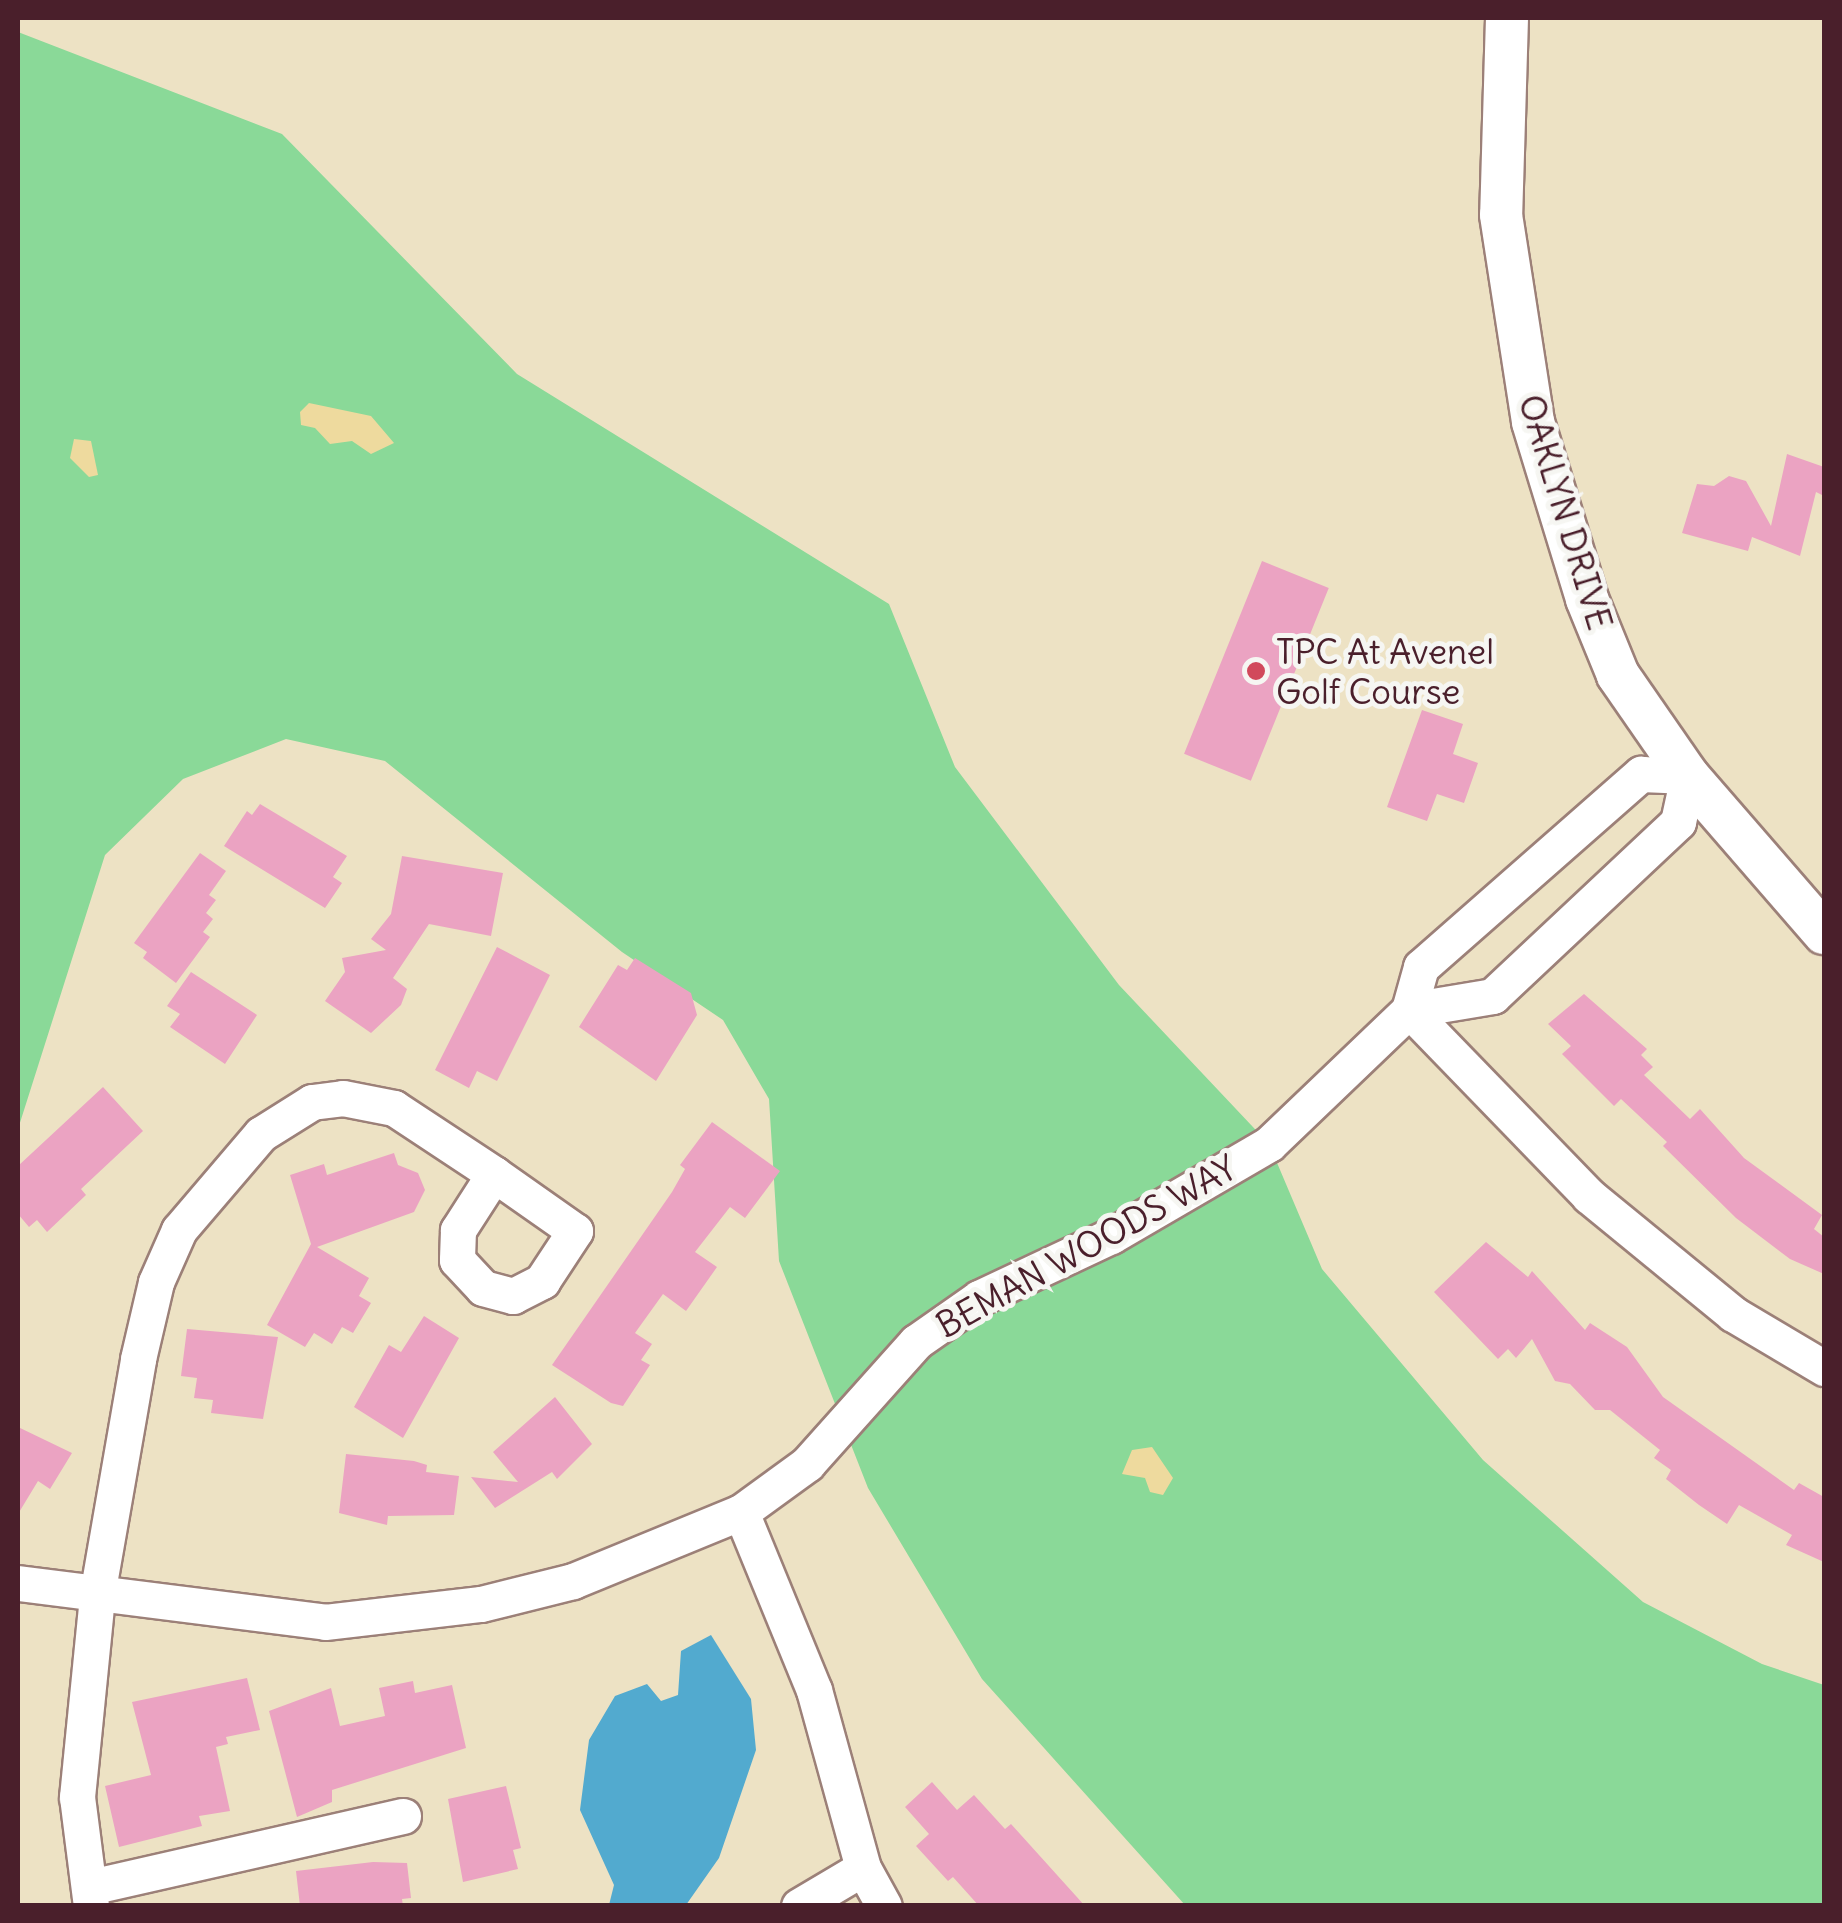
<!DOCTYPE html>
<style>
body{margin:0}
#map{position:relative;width:1842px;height:1923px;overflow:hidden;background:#ede2c4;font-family:Delius,sans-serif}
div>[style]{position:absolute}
.green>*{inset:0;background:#8ad998}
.sand>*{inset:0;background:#eeda9e}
.water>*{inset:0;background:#52aacf}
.building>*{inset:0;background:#eba3c2;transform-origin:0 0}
.roads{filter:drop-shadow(2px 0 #9c8078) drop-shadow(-2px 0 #9c8078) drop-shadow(0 2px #9c8078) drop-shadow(0 -2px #9c8078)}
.minor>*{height:35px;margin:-17.5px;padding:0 17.5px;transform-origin:17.5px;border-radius:17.5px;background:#fff}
.tertiary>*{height:42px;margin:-21px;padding:0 21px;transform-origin:21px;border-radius:21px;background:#fff}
.dots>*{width:28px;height:28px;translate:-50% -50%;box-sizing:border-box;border:5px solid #f6f6f2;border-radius:50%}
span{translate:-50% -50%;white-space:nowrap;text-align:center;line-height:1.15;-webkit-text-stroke:10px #f6f6f2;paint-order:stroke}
.street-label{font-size:35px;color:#4a1f2b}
.poi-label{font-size:35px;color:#4a1f2b}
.left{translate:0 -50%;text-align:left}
.frame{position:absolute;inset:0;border:20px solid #4a1f2b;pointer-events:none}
</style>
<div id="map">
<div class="green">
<div style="clip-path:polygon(18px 32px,282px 134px,517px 374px,889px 604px,955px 767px,1119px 985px,1269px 1144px,1322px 1269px,1483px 1460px,1643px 1602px,1762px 1664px,1824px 1685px,1824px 1905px,1185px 1905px,982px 1679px,868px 1488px,779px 1261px,769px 1099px,723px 1020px,622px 952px,385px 761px,286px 739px,183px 779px,105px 855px,18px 1129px)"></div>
</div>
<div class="sand">
<div style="clip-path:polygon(309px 403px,371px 416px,394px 443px,371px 454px,352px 441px,330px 444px,315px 428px,301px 425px,300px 412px)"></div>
<div style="clip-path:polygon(74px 439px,91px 441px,98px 475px,89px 477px,70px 458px)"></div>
<div style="clip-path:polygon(1152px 1447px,1173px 1478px,1163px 1495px,1150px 1492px,1145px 1478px,1122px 1474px,1132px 1450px)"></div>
</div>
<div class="water">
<div style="clip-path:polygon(711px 1635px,751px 1699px,756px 1750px,719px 1858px,686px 1905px,609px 1905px,614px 1885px,580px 1810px,589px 1740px,615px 1696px,647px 1684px,661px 1701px,678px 1695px,681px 1651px)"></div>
</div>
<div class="building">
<div style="clip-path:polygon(1787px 454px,1824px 467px,1824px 496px,1816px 492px,1800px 556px,1752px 537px,1748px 551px,1682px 533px,1697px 484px,1714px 486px,1729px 476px,1746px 481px,1771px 526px)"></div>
<div style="left:1262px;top:561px;width:72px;height:208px;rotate:22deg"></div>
<div style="clip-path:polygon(1422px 710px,1463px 724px,1453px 754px,1478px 763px,1464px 803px,1437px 794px,1427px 821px,1387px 807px)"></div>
<div style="clip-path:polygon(260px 804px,347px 856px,333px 877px,342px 883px,325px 908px,224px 846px,247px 811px,252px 815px)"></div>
<div style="clip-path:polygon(200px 853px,226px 871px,209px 895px,216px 900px,206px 913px,213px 919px,203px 932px,210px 937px,176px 983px,143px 958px,147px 952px,134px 943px)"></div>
<div style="clip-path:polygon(402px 856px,503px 873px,491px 936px,429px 924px,393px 978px,407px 989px,401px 1005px,371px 1033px,325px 1001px,345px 972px,342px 958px,386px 950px,371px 939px,391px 914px)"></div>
<div style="clip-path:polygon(497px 947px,550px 975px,497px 1081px,477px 1071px,469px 1088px,435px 1070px)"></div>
<div style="clip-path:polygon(635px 958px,691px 993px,697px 1015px,656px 1081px,579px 1027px,618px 965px,627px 970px)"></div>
<div style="clip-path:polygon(191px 972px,257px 1015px,225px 1064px,170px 1027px,180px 1014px,167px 1006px)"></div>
<div style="clip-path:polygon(1584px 994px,1647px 1049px,1641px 1055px,1653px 1067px,1644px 1075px,1690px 1119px,1700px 1109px,1744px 1158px,1822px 1215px,1814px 1229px,1824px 1237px,1824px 1274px,1790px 1259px,1736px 1218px,1663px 1146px,1667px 1142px,1621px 1099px,1614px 1106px,1562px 1054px,1571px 1046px,1548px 1024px)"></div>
<div style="clip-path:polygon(103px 1087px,143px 1131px,81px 1189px,86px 1195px,47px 1232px,37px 1220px,29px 1227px,18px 1214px,18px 1166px)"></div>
<div style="clip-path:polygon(712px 1122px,780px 1171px,745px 1218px,730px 1207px,695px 1252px,717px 1267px,686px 1311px,663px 1294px,635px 1333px,652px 1344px,641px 1360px,650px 1365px,623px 1406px,611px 1403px,552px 1365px,672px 1192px,685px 1169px,680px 1165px)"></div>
<div style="clip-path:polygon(394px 1153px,398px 1165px,418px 1173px,425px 1190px,414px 1212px,317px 1247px,369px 1278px,359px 1296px,371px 1303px,353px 1333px,342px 1327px,332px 1344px,314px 1333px,305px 1347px,267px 1325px,311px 1244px,290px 1175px,324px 1164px,327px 1175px)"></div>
<div style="clip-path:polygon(1486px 1242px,1528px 1277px,1532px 1271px,1585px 1330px,1590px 1323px,1627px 1347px,1663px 1397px,1794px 1490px,1799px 1483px,1824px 1497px,1824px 1562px,1786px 1545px,1792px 1535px,1739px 1505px,1727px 1524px,1699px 1505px,1666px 1479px,1671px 1470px,1654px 1458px,1660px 1450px,1610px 1410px,1595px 1410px,1570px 1384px,1555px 1381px,1532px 1339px,1516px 1358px,1508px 1349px,1498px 1359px,1434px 1292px)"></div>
<div style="clip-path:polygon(424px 1316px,459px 1338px,403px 1438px,354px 1407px,389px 1345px,401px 1352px)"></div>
<div style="clip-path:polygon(187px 1329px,278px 1337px,263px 1419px,211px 1413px,213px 1400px,194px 1398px,197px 1378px,181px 1376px)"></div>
<div style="clip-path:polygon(555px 1397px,592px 1444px,557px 1479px,552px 1472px,495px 1508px,471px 1477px,518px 1482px,493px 1452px)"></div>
<div style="clip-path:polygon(18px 1427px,72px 1453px,50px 1489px,38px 1481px,18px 1514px)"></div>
<div style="clip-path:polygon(346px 1454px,414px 1461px,427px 1465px,426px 1472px,459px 1476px,454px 1515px,388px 1516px,387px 1525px,339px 1513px)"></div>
<div style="clip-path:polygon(247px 1678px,260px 1730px,226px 1737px,228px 1744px,216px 1747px,230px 1811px,199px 1816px,202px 1826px,119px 1847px,105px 1786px,151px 1775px,132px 1702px)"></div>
<div style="clip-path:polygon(413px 1681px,415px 1693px,452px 1685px,466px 1748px,332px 1790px,332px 1802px,297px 1817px,269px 1711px,331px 1688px,340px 1726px,385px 1716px,379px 1688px)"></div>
<div style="clip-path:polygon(932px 1782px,957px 1810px,974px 1795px,1005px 1829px,1011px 1824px,1085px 1906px,979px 1906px,953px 1877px,948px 1881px,916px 1846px,929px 1834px,905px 1807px)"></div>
<div style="clip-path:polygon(506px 1786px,521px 1848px,513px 1850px,518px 1869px,463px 1882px,448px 1799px)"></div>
<div style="clip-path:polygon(373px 1862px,407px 1863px,411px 1898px,402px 1899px,403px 1906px,300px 1906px,296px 1871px)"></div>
</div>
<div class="roads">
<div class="minor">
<div style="left:1409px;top:1010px;width:259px;rotate:45.9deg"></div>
<div style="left:1589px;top:1196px;width:186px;rotate:39.3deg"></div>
<div style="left:1733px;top:1314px;width:106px;rotate:30.7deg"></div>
<div style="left:741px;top:1512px;width:192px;rotate:67.7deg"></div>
<div style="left:814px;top:1690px;width:185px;rotate:74.6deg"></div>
<div style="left:863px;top:1868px;width:43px;rotate:61.1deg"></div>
<div style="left:18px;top:1583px;width:309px;rotate:7.2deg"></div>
<div style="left:325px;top:1622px;width:157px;rotate:-6.6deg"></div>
<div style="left:481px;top:1604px;width:95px;rotate:-14deg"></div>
<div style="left:573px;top:1581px;width:182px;rotate:-22.3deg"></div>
<div style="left:741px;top:1512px;width:82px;rotate:-36deg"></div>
<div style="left:807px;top:1464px;width:164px;rotate:-48.2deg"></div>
<div style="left:916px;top:1342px;width:77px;rotate:-34.9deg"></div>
<div style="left:979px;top:1298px;width:146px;rotate:-25.2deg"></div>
<div style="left:1111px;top:1236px;width:183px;rotate:-30.2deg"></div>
<div style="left:1269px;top:1144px;width:194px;rotate:-43.7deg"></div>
<div style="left:1409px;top:1010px;width:45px;rotate:-74.4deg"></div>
<div style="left:1421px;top:967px;width:293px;rotate:-41.3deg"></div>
<div style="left:1641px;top:774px;width:47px;rotate:2.4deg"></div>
<div style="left:1688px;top:776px;width:47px;rotate:102.3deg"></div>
<div style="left:1678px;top:822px;width:254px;rotate:136.8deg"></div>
<div style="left:1493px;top:996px;width:85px;rotate:170.5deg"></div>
<div style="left:90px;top:1887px;width:321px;rotate:-12.8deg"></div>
<div style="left:91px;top:1906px;width:110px;rotate:-97.3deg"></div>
<div style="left:77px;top:1797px;width:203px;rotate:-84.3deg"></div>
<div style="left:97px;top:1595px;width:240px;rotate:-80.1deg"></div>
<div style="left:138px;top:1359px;width:79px;rotate:-76.8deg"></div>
<div style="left:156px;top:1282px;width:57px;rotate:-66.1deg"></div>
<div style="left:179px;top:1230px;width:126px;rotate:-49.5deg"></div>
<div style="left:261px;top:1134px;width:60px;rotate:-32.1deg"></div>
<div style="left:312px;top:1102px;width:31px;rotate:-7deg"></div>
<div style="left:343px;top:1098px;width:52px;rotate:11.1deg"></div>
<div style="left:394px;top:1108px;width:120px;rotate:33.4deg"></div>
<div style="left:494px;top:1174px;width:67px;rotate:122.7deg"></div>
<div style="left:458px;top:1230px;width:30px;rotate:92deg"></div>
<div style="left:457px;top:1260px;width:38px;rotate:47deg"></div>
<div style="left:483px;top:1288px;width:31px;rotate:15deg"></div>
<div style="left:513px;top:1296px;width:33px;rotate:-27deg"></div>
<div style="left:542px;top:1281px;width:60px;rotate:-56.6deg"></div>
<div style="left:575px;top:1231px;width:99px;rotate:-144.9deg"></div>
<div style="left:799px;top:1906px;width:74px;rotate:-30.7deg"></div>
</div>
<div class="tertiary">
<div style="left:1507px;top:18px;width:197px;rotate:91.7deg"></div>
<div style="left:1501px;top:215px;width:209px;rotate:81.2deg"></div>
<div style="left:1533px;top:422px;width:185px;rotate:73deg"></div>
<div style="left:1587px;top:599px;width:82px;rotate:67.8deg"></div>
<div style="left:1618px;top:675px;width:123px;rotate:55.3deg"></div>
<div style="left:1688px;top:776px;width:208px;rotate:49.1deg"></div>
</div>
</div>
<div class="dots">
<div style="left:1256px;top:671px;background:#d1495b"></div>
</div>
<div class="street-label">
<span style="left:1566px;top:512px;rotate:73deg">OAKLYN DRIVE</span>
<span style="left:1086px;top:1246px;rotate:-29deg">BEMAN WOODS WAY</span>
</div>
<div class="poi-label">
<span class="left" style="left:1276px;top:671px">TPC At Avenel<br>Golf Course</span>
</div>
<div class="frame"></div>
</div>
